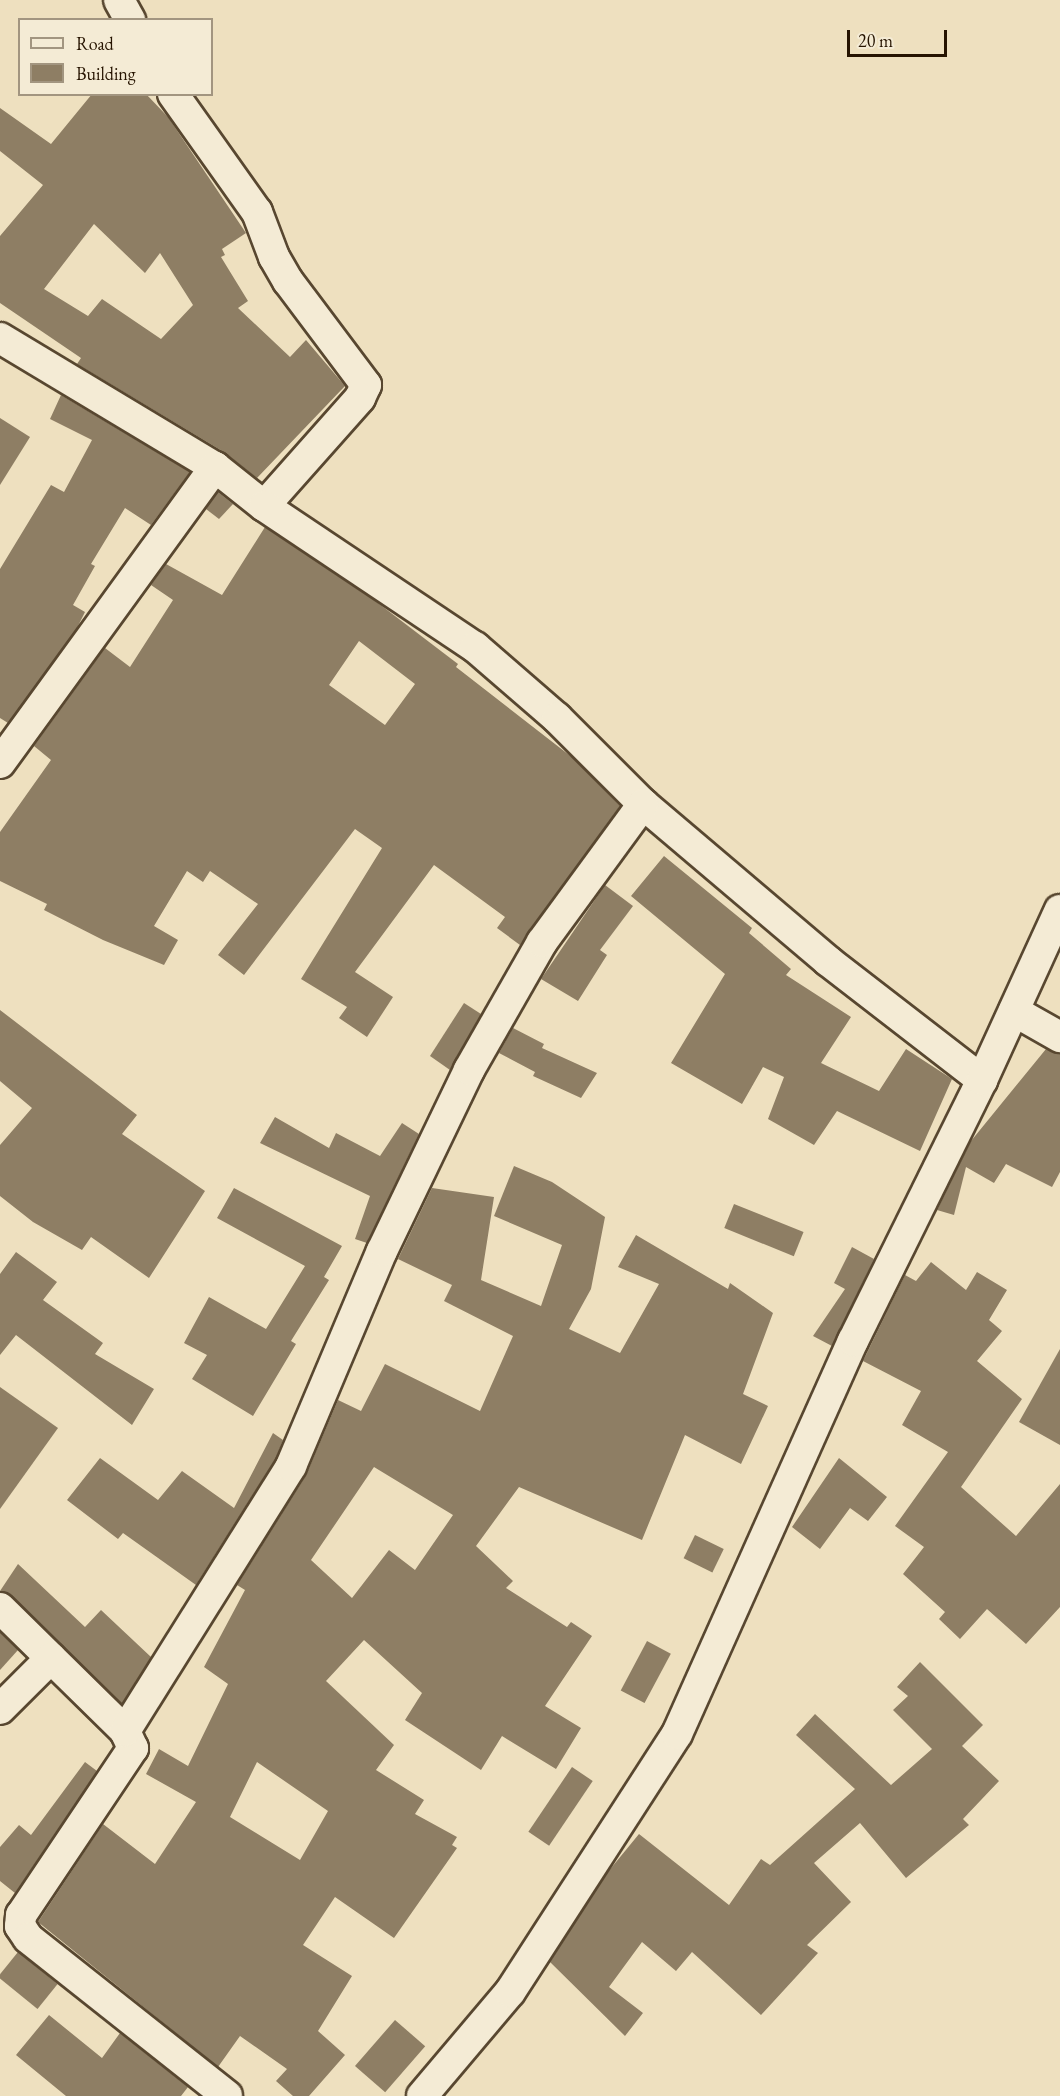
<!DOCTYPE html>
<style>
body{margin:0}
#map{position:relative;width:1060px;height:2096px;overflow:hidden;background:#eee0bf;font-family:"EB Garamond",serif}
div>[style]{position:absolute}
.building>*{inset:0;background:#8e7e64;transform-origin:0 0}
.roads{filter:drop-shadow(2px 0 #584730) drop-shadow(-2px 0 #584730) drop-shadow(0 2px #584730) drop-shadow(0 -2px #584730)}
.minor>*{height:30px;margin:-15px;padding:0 15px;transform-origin:15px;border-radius:15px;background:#f4ebd5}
span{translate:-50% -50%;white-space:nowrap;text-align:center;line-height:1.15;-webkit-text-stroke:5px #f4ebd5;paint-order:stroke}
.legend{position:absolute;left:18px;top:18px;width:195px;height:78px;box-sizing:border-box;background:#f4ebd5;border:2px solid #a29580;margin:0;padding:8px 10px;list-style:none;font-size:18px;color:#261401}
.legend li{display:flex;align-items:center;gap:12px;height:30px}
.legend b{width:30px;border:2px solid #a29580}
.scale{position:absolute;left:847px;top:30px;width:100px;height:27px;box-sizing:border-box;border:3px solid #261401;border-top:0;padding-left:8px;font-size:18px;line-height:21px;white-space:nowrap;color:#261401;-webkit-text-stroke:4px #f4ebd5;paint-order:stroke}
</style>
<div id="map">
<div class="building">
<div style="clip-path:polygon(evenodd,92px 94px,146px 94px,168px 117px,246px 233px,222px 249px,225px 255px,221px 257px,248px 301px,238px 308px,290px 357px,306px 340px,345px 386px,257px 478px,224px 452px,77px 364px,81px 358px,0 303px,0 236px,43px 185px,0 151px,0 108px,51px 144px,92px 94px,94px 224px,145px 273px,160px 253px,193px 305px,161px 339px,102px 299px,88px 316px,44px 289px,94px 224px)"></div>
<div style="clip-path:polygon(61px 395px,190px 472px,151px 525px,125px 508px,91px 564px,95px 566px,73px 605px,85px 612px,77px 628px,8px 723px,0 718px,0 569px,51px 485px,64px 492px,92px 440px,50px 419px)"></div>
<div style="clip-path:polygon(0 418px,30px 437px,0 485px)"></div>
<div style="clip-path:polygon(218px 492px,233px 504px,219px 519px,206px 509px)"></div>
<div style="clip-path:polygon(evenodd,265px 527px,374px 600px,458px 664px,456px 667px,573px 758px,620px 806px,520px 945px,497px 928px,505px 917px,434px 865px,355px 972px,393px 997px,367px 1037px,339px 1018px,347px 1007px,301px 979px,382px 848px,355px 829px,244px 975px,218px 955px,258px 904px,210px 871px,203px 882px,187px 871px,154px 926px,178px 940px,164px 965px,103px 940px,44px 910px,47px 904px,0 881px,0 832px,51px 760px,34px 746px,105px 648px,130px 667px,173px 600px,151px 585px,166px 564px,222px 595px,265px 527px,359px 641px,415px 684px,385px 725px,329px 685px,359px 641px)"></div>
<div style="clip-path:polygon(664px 856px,752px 928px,749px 933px,791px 969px,786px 975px,851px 1017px,821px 1063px,879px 1091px,906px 1049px,952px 1079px,920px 1151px,837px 1111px,814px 1145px,768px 1119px,784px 1077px,763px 1067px,742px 1104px,671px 1063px,725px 974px,631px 896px)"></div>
<div style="clip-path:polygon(605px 885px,633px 906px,600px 950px,607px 955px,578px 1001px,541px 979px)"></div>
<div style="clip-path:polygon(464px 1003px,481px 1014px,450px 1070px,430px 1056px)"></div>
<div style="clip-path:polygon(0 1010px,137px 1115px,122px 1134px,205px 1191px,149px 1278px,91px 1237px,82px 1250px,33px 1222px,0 1196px,0 1145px,32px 1108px,0 1081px)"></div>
<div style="clip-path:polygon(513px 1028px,544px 1044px,542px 1048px,597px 1073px,581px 1098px,533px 1076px,535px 1072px,499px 1053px)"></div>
<div style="clip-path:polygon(1046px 1049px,1060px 1054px,1060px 1172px,1052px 1187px,1006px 1164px,994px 1183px,966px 1167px,954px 1215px,937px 1210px,971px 1141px)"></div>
<div style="clip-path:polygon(275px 1117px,329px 1148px,336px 1133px,380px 1156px,402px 1123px,419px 1134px,367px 1243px,355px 1239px,370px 1196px,260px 1143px)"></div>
<div style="clip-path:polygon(evenodd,514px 1166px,552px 1182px,605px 1217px,591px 1289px,569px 1329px,620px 1353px,659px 1284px,618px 1267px,636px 1235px,728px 1289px,730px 1283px,773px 1313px,743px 1394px,768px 1406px,741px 1464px,685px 1435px,642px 1540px,519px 1487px,476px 1546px,513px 1581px,506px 1588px,567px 1627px,571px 1622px,592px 1636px,545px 1706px,581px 1728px,556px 1769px,502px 1736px,481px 1770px,405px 1720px,422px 1693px,364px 1640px,326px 1681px,394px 1745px,376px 1770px,424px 1800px,415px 1814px,457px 1837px,452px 1845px,457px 1848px,394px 1938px,335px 1897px,303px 1945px,352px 1976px,318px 2031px,345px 2055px,309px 2096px,293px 2096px,276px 2081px,287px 2069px,240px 2036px,218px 2067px,38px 1922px,103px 1824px,155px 1864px,196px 1802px,146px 1774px,159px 1749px,188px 1766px,228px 1684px,204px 1667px,245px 1590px,237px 1585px,306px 1475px,338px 1400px,361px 1411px,385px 1364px,480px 1411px,513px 1336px,444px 1301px,452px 1285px,398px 1259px,432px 1188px,494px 1197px,481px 1280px,541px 1306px,562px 1245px,494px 1216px,514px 1166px,374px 1467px,453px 1515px,415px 1570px,389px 1550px,352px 1598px,311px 1560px,374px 1467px,514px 1166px,257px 1762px,328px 1811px,300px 1860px,230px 1817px,257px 1762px)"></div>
<div style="clip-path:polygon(234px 1188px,342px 1246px,324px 1277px,329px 1280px,291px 1341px,296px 1344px,253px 1416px,192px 1379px,207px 1355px,184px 1343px,209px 1297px,266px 1329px,305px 1266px,217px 1218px)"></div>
<div style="left:734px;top:1204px;width:75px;height:26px;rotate:22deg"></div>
<div style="clip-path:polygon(852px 1247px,874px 1259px,832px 1346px,813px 1336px,845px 1289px,834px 1283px)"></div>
<div style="clip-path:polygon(16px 1252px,57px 1282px,43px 1300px,103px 1343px,95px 1354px,154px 1389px,132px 1425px,16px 1335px,0 1355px,0 1274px)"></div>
<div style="clip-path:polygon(931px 1262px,966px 1290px,977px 1272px,1007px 1290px,989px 1320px,1002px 1331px,977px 1361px,1022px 1399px,961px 1487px,1016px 1536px,1060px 1484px,1060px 1607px,1026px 1644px,987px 1609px,960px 1639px,939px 1619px,945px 1612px,903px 1574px,924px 1547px,895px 1526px,948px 1452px,902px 1425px,921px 1391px,863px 1361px,905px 1275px,916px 1281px)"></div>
<div style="clip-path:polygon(1060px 1349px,1060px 1445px,1019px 1422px)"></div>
<div style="clip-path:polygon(0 1387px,58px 1428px,0 1509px)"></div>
<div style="clip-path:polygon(273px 1433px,283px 1440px,276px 1458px,196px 1585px,123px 1533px,118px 1539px,67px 1500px,100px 1458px,158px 1500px,182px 1471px,234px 1508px)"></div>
<div style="clip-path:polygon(839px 1458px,887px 1497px,868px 1521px,850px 1508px,820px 1549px,792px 1527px)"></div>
<div style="left:695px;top:1535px;width:32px;height:26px;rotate:26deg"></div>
<div style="clip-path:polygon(18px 1564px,85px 1627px,101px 1610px,151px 1657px,122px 1704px,12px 1596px,0 1591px)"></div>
<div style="clip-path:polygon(0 1632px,18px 1650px,0 1670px)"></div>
<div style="left:647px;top:1641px;width:27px;height:56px;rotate:28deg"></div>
<div style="clip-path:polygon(920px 1662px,983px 1725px,962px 1746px,999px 1781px,963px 1819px,969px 1825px,906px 1878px,860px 1823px,814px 1863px,851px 1902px,807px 1945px,818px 1953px,761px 2015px,692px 1952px,676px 1971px,642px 1942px,609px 1987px,643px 2013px,625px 2036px,550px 1962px,607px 1873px,639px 1834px,729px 1905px,761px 1859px,770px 1865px,855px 1789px,796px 1735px,815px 1714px,891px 1785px,932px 1749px,893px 1710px,908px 1696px,897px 1687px)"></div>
<div style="clip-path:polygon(85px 1762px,97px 1771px,15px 1893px,0 1881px,0 1847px,19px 1825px,31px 1835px)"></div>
<div style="left:572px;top:1767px;width:25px;height:78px;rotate:34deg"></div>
<div style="left:18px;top:1952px;width:51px;height:32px;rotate:39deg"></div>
<div style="clip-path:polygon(49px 2015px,102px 2058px,120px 2033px,188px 2087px,181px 2096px,66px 2096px,16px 2055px)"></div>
<div style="left:395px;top:2020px;width:40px;height:61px;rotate:41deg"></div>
</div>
<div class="roads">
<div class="minor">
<div style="left:119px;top:0;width:23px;rotate:61deg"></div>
<div style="left:173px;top:94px;width:145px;rotate:54.6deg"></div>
<div style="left:257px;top:212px;width:48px;rotate:69.3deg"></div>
<div style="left:274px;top:257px;width:28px;rotate:60deg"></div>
<div style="left:288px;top:281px;width:130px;rotate:53.1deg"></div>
<div style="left:366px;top:385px;width:14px;rotate:115deg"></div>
<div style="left:360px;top:398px;width:144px;rotate:131.6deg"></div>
<div style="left:0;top:338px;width:251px;rotate:31deg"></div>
<div style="left:215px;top:467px;width:63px;rotate:38.5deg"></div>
<div style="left:264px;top:506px;width:254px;rotate:33.8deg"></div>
<div style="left:475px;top:647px;width:108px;rotate:40.9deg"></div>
<div style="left:557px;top:718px;width:122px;rotate:45deg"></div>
<div style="left:643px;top:804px;width:243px;rotate:40.3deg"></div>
<div style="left:828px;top:961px;width:195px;rotate:37.7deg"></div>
<div style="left:0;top:763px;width:366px;rotate:-54deg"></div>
<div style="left:1014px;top:1011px;width:53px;rotate:29.5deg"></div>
<div style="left:0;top:1608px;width:175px;rotate:44.5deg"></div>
<div style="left:125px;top:1731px;width:19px;rotate:65deg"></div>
<div style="left:133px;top:1748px;width:201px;rotate:123.8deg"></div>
<div style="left:21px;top:1915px;width:11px;rotate:95deg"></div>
<div style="left:20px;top:1926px;width:14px;rotate:56deg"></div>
<div style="left:28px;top:1938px;width:254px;rotate:38.4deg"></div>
<div style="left:0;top:1709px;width:72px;rotate:-45deg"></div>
<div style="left:125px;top:1731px;width:313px;rotate:-57.9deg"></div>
<div style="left:291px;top:1466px;width:233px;rotate:-67.1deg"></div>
<div style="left:382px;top:1251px;width:201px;rotate:-64.3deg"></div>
<div style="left:469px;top:1070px;width:147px;rotate:-60.3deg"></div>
<div style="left:542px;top:942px;width:171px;rotate:-53.8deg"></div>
<div style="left:422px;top:2096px;width:136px;rotate:-49.8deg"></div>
<div style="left:510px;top:1992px;width:307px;rotate:-57.1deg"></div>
<div style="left:677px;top:1734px;width:431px;rotate:-65.9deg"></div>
<div style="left:853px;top:1341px;width:291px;rotate:-63.7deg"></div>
<div style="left:982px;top:1080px;width:187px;rotate:-65.4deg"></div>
</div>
</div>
<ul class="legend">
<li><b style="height:8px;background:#f4ebd5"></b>Road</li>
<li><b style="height:16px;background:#8e7e64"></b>Building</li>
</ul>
<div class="scale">20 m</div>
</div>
